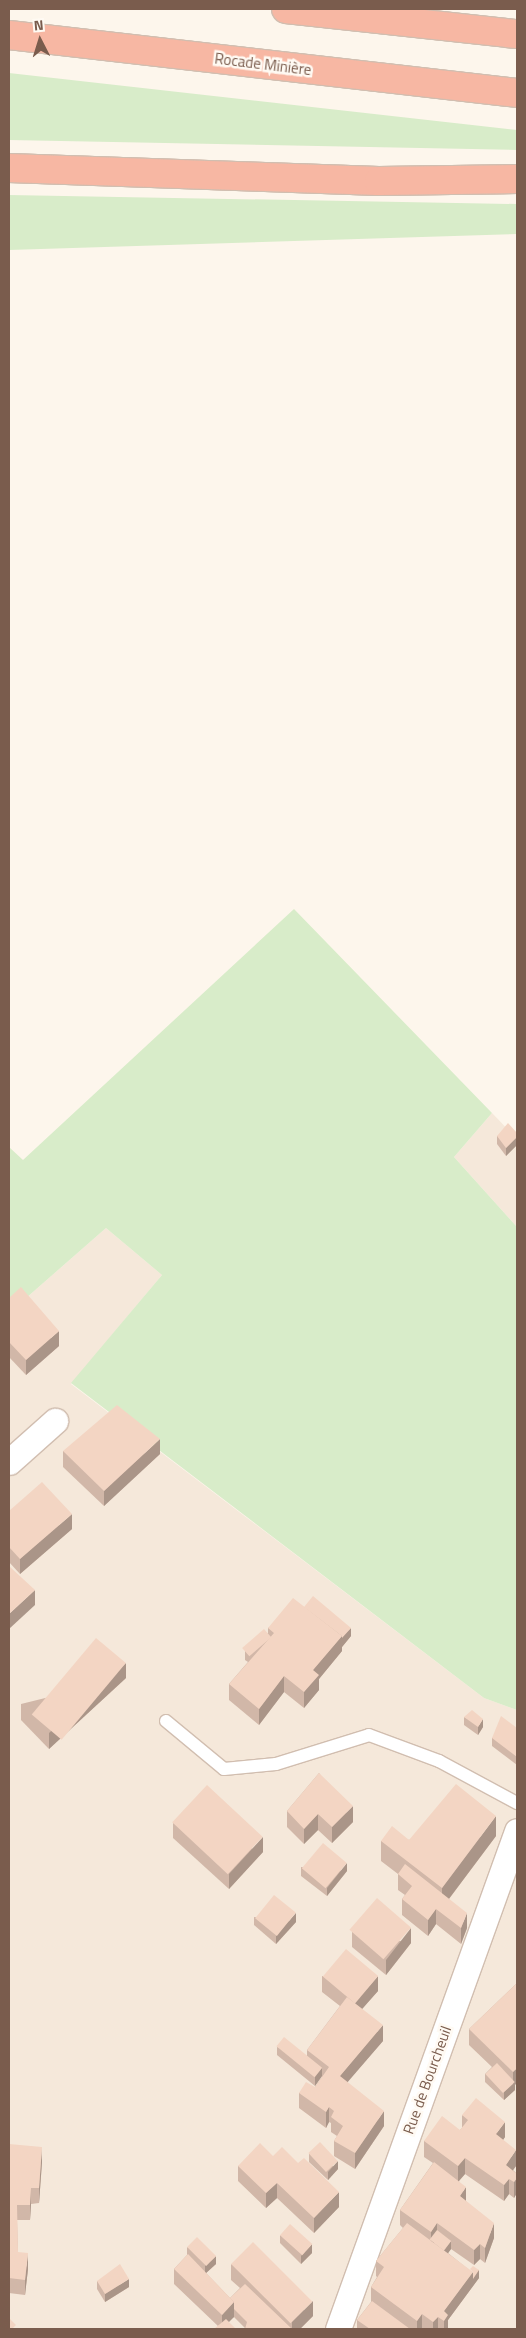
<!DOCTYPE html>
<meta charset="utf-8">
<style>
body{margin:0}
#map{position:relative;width:526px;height:2338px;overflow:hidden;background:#fdf6ec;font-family:"Titillium Web",sans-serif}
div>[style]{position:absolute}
.residential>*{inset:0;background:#f5e8da}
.green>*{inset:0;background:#d8ecc9}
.roads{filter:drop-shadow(1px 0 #d1beb0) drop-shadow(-1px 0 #d1beb0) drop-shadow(0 1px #d1beb0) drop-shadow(0 -1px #d1beb0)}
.service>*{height:12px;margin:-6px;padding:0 6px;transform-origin:6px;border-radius:6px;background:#fff}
.minor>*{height:25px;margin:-12.5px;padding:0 12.5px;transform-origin:12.5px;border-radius:12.5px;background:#fff}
.motorway>*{height:28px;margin:-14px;padding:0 14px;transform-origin:14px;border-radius:14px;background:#f7b7a3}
.wall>*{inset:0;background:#d1b7a8}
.shaded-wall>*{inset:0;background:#aa9588}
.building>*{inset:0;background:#f3d5c3;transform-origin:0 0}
span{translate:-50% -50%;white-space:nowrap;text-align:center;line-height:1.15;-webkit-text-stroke:5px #fffaf3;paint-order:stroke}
.street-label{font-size:15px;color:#7a5c4d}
.frame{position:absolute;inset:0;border:10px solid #7a5c4d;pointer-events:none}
.north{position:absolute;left:15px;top:15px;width:50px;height:50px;-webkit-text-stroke:4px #fffaf3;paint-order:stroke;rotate:355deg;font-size:14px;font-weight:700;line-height:20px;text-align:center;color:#7a5c4d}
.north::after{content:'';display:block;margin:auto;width:18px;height:22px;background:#7a5c4d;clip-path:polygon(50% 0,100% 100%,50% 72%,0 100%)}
</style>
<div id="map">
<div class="residential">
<div style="clip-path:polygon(492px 1113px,517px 1139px,517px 1227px,454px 1157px)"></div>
<div style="clip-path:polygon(106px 1228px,162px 1275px,71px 1384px,484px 1698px,517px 1710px,517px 2329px,9px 2329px,9px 1313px)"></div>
</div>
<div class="green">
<div style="clip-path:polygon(9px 73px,517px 130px,517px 150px,9px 140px)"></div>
<div style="clip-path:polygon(9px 195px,517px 204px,517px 234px,9px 250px)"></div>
<div style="clip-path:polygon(294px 909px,492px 1113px,454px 1157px,517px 1227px,517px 1710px,484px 1698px,71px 1383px,162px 1275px,106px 1228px,9px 1313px,9px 1147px,23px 1160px)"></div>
</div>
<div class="roads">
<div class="service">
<div style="left:166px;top:1721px;width:75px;rotate:39.6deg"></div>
<div style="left:224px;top:1769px;width:52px;rotate:-5.5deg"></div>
<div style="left:276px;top:1764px;width:97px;rotate:-17.3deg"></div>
<div style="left:369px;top:1735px;width:75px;rotate:20.4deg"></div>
<div style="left:439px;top:1761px;width:89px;rotate:28.3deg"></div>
</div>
<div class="minor">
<div style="left:9px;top:1462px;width:62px;rotate:-41.7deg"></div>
<div style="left:338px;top:2329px;width:529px;rotate:-70.23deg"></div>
</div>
<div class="motorway">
<div style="left:286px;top:9px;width:232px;rotate:6.2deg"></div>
<div style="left:9px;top:35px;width:511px;rotate:6.51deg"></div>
<div style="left:9px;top:168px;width:370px;rotate:2deg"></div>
<div style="left:379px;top:181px;width:138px;rotate:-0.8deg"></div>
</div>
</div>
<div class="wall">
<div style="clip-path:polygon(517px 1133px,517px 1145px,506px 1156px,497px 1144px,497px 1136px)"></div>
<div style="clip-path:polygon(9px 1298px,59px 1346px,26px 1375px,9px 1357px)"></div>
<div style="clip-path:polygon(63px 1451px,160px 1454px,104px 1506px,63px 1467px)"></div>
<div style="clip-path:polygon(9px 1511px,72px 1529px,20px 1574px,9px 1562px)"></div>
<div style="clip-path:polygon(304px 1607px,351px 1636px,342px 1647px,342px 1651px,319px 1679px,319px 1690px,304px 1708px,284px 1692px,259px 1725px,229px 1700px,229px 1684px,248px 1662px,245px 1660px,245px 1651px,268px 1633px,268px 1628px)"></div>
<div style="clip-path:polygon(126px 1678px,49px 1749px,21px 1720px,21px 1704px)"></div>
<div style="clip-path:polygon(464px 1717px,483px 1727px,478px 1735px,464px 1725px)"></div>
<div style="clip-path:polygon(517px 1728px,517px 1765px,492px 1746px,492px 1738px)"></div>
<div style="clip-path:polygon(319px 1773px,353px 1822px,332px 1843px,318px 1830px,304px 1844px,287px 1827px,287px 1811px)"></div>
<div style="clip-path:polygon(173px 1823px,263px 1852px,229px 1889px,173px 1838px)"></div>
<div style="clip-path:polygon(496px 1836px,449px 1899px,467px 1928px,461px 1944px,436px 1924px,428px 1936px,402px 1915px,402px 1899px,405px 1895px,398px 1890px,398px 1874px,381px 1861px,381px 1841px)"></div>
<div style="clip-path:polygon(301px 1867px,347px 1871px,327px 1896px,301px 1876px)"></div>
<div style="clip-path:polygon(254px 1917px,296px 1922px,276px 1944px,254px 1925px)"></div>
<div style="clip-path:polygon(352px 1932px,411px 1943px,386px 1975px,352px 1947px)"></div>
<div style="clip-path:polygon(322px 1976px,378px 1991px,362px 2009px,383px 2041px,347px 2082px,384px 2126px,355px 2169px,334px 2156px,334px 2141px,337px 2136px,331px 2132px,331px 2123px,329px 2122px,326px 2128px,299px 2108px,299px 2093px,315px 2087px,322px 2077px,322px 2076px,315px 2086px,277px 2055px,277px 2047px,307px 2056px,307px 2050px,340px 2006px,322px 1992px)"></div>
<div style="clip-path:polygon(517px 1983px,515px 2090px,504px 2100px,485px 2082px,485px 2074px,492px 2067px,469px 2045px,469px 2029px)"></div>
<div style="clip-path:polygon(462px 2115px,505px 2137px,503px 2140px,516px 2166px,513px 2170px,517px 2174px,517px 2193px,514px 2198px,509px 2194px,504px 2201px,465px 2174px,459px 2181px,466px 2201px,494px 2238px,485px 2263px,480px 2259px,474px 2265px,451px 2249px,448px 2253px,479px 2278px,448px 2320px,448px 2329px,357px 2329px,357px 2320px,371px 2302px,371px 2287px,377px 2277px,376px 2276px,376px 2261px,403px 2228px,400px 2225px,400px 2210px,433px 2163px,424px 2157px,424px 2141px,460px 2130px,462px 2128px)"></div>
<div style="clip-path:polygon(9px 2144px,42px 2162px,39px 2203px,31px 2204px,30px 2220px,17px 2220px,18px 2252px,28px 2269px,25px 2295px,9px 2293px)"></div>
<div style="clip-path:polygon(309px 2153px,338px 2169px,328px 2180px,309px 2162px)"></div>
<div style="clip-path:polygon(273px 2156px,339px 2207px,314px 2233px,277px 2198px,266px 2208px,238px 2181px,238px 2166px)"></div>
<div style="clip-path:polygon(280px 2235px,312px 2253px,301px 2264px,280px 2243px)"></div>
<div style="clip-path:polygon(187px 2247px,216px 2264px,206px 2273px,230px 2298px,240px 2288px,231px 2280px,231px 2264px,313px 2316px,300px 2329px,245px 2328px,234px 2317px,218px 2326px,174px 2284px,174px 2269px,187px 2255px)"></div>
<div style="clip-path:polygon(97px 2281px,129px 2287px,105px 2302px,97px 2289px)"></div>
</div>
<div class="shaded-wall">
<div style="clip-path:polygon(517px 1137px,517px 1145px,506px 1156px,506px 1148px)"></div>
<div style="clip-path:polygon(59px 1331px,59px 1346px,26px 1375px,26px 1360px)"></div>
<div style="clip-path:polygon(160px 1439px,160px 1454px,104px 1506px,104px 1491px)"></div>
<div style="clip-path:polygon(72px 1514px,72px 1529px,20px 1574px,20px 1559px)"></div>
<div style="clip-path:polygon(35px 1590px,35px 1605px,9px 1629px,9px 1614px)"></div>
<div style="clip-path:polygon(351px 1628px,351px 1636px,342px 1647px,342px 1651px,319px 1679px,319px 1690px,304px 1708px,304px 1692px,313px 1670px,342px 1636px)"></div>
<div style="clip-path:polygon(126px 1663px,126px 1678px,49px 1749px,49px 1733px)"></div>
<div style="clip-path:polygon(284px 1676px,284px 1692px,259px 1725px,259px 1709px)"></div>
<div style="clip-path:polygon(483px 1719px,483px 1727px,478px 1735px,478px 1727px)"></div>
<div style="clip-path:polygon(353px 1806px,353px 1822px,332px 1843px,332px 1827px)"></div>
<div style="clip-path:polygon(318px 1814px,318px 1830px,304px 1844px,304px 1829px)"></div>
<div style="clip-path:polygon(496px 1816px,496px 1836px,442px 1908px,442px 1888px)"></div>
<div style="clip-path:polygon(263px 1837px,263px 1852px,229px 1889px,229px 1874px)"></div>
<div style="clip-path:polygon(347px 1863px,347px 1871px,327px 1896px,327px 1888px)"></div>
<div style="clip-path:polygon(436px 1909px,436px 1924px,428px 1936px,428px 1920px)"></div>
<div style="clip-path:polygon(296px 1913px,296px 1922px,276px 1944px,276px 1936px)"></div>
<div style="clip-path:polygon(467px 1913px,467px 1928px,461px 1944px,461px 1928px)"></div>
<div style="clip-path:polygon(411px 1928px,411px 1943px,386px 1975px,386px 1960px)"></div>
<div style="clip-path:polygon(378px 1976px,378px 1991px,355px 2017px,355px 2002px)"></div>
<div style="clip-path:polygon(383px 2025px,383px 2041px,340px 2091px,340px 2076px)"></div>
<div style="clip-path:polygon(322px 2068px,322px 2076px,315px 2086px,315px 2077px)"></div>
<div style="clip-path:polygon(517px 2068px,517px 2083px,515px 2085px,515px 2090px,504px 2100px,504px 2092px,513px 2084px,513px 2072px)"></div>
<div style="clip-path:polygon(329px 2107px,329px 2122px,326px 2128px,326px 2112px)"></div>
<div style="clip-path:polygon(384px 2111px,384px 2126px,355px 2169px,355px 2153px)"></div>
<div style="clip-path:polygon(505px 2122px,505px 2137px,496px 2150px,496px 2134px)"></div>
<div style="clip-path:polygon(42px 2147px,42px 2162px,39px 2203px,39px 2188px)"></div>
<div style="clip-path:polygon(516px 2150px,516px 2166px,506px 2180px,506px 2165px)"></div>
<div style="clip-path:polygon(465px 2158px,465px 2174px,458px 2182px,458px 2166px)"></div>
<div style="clip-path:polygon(338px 2161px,338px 2169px,328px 2180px,328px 2172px)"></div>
<div style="clip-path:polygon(517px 2178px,517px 2193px,514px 2198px,514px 2182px)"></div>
<div style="clip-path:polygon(509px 2179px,509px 2194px,504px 2201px,504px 2185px)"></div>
<div style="clip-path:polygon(277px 2183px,277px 2198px,266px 2208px,266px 2193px)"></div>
<div style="clip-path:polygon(466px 2187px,466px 2202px,460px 2196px)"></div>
<div style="clip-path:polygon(31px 2188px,31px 2204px,30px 2220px,30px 2205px)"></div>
<div style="clip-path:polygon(339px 2192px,339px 2207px,314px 2233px,314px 2218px)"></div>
<div style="clip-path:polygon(437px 2223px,437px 2238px,431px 2247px,431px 2232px)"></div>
<div style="clip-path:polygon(494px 2223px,494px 2238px,485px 2263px,485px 2248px)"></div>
<div style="clip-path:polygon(451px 2241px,451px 2249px,441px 2263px,441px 2255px)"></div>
<div style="clip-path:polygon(312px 2244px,312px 2253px,301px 2264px,301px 2256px)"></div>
<div style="clip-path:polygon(480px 2244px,480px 2259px,474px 2265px,474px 2250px)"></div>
<div style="clip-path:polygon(28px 2253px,28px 2269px,25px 2295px,25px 2280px)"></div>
<div style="clip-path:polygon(216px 2256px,216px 2264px,205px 2274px,205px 2266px)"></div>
<div style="clip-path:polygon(479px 2270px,479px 2278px,448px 2320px,448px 2329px,444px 2329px,444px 2311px,473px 2272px)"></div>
<div style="clip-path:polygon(129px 2279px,129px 2287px,105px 2302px,105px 2294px)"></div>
<div style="clip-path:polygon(313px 2301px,313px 2316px,300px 2329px,292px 2329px,292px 2322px)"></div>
<div style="clip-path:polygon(234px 2302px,234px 2317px,222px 2329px,222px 2315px)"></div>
<div style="clip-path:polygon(422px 2314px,422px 2329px,417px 2329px,417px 2321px)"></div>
<div style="clip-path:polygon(438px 2317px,438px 2329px,433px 2329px,433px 2322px)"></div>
</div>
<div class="building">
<div style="clip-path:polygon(508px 1123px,517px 1133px,517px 1137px,506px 1148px,497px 1136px)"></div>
<div style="clip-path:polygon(21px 1287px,59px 1331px,26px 1360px,9px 1342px,9px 1298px)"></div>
<div style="clip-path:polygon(117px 1405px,160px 1439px,104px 1491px,63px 1451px)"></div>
<div style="clip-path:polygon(42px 1482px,72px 1514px,20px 1559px,9px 1547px,9px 1511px)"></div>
<div style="clip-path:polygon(9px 1566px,35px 1590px,9px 1614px)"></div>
<div style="clip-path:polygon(313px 1596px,351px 1628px,342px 1638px,342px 1636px,304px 1607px)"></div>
<div style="clip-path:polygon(293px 1598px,342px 1636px,313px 1670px,319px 1675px,304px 1692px,284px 1676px,259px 1709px,229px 1684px,274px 1633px,268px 1628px)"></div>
<div style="left:264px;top:1629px;width:11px;height:29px;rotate:49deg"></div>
<div style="left:96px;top:1638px;width:39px;height:100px;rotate:40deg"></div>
<div style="clip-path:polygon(472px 1710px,483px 1719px,478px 1727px,464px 1717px)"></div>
<div style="clip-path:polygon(501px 1716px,517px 1728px,517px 1757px,492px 1738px)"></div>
<div style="clip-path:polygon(319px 1773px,353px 1806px,332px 1827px,318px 1814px,304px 1829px,287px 1811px)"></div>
<div style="clip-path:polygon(456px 1784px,496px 1816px,442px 1888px,381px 1841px,392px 1826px,409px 1840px)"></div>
<div style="left:207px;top:1785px;width:76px;height:51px;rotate:43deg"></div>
<div style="left:323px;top:1843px;width:31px;height:33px;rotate:40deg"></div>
<div style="clip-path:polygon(405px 1864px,467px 1913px,461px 1928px,436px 1909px,428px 1920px,402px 1899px,412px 1886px,398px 1874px)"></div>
<div style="left:274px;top:1895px;width:28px;height:30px;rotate:39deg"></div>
<div style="left:377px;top:1898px;width:45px;height:42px;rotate:41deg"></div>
<div style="left:346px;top:1949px;width:42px;height:36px;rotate:40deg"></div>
<div style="clip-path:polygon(517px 1983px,517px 2068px,513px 2072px,469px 2029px)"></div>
<div style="clip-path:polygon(347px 1997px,383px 2025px,340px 2076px,384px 2111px,355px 2153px,334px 2141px,343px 2126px,331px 2117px,334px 2111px,329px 2107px,326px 2112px,299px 2093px,306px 2082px,315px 2087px,329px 2067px,307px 2050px)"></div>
<div style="left:284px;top:2037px;width:49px;height:12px;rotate:39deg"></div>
<div style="left:497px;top:2063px;width:26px;height:16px;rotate:47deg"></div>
<div style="clip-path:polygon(476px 2098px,505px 2122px,496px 2134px,516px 2150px,506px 2165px,517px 2174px,517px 2178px,514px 2182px,509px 2179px,504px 2185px,465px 2158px,458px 2166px,424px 2141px,442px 2116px,460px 2130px,468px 2120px,462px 2115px)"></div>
<div style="left:320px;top:2142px;width:26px;height:16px;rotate:47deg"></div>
<div style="clip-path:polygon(260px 2143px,273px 2156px,282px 2147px,298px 2163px,304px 2158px,339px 2192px,314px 2218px,277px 2183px,266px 2193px,238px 2166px)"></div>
<div style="clip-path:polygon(9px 2144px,42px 2147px,39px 2188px,31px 2188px,30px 2205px,17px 2205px,18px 2252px,28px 2253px,25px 2280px,9px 2278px)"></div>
<div style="clip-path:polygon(434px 2162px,466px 2187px,460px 2196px,494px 2223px,485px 2248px,480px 2244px,474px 2250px,437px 2223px,431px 2232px,400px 2210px)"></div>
<div style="clip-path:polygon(407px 2223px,473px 2272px,444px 2311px,448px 2315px,444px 2321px,438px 2317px,433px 2322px,422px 2314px,417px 2321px,371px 2287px,384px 2267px,376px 2261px)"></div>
<div style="left:290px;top:2224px;width:30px;height:15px;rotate:42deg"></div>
<div style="left:437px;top:2230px;width:18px;height:12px;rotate:38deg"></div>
<div style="left:197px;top:2237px;width:27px;height:14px;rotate:45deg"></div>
<div style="left:253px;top:2242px;width:84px;height:31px;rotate:45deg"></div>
<div style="clip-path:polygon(188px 2254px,234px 2302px,222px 2315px,174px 2269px)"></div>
<div style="clip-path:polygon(120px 2264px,129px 2279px,105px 2294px,97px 2281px)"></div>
<div style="clip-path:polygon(473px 2266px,479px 2270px,473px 2279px,473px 2272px,470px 2269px)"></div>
<div style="clip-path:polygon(245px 2284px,292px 2329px,245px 2329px,247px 2322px,234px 2309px,234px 2302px,230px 2298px)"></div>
<div style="clip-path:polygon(372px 2301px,410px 2329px,370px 2329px,357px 2320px)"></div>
<div style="clip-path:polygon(9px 2318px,16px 2325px,12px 2329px,9px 2329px)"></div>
<div style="clip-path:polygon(226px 2319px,236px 2329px,214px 2329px)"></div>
</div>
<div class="street-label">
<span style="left:263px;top:64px;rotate:7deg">Rocade Minière</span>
<span style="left:427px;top:2080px;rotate:-70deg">Rue de Bourcheuil</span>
</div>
<div class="frame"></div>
<div class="north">N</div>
</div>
